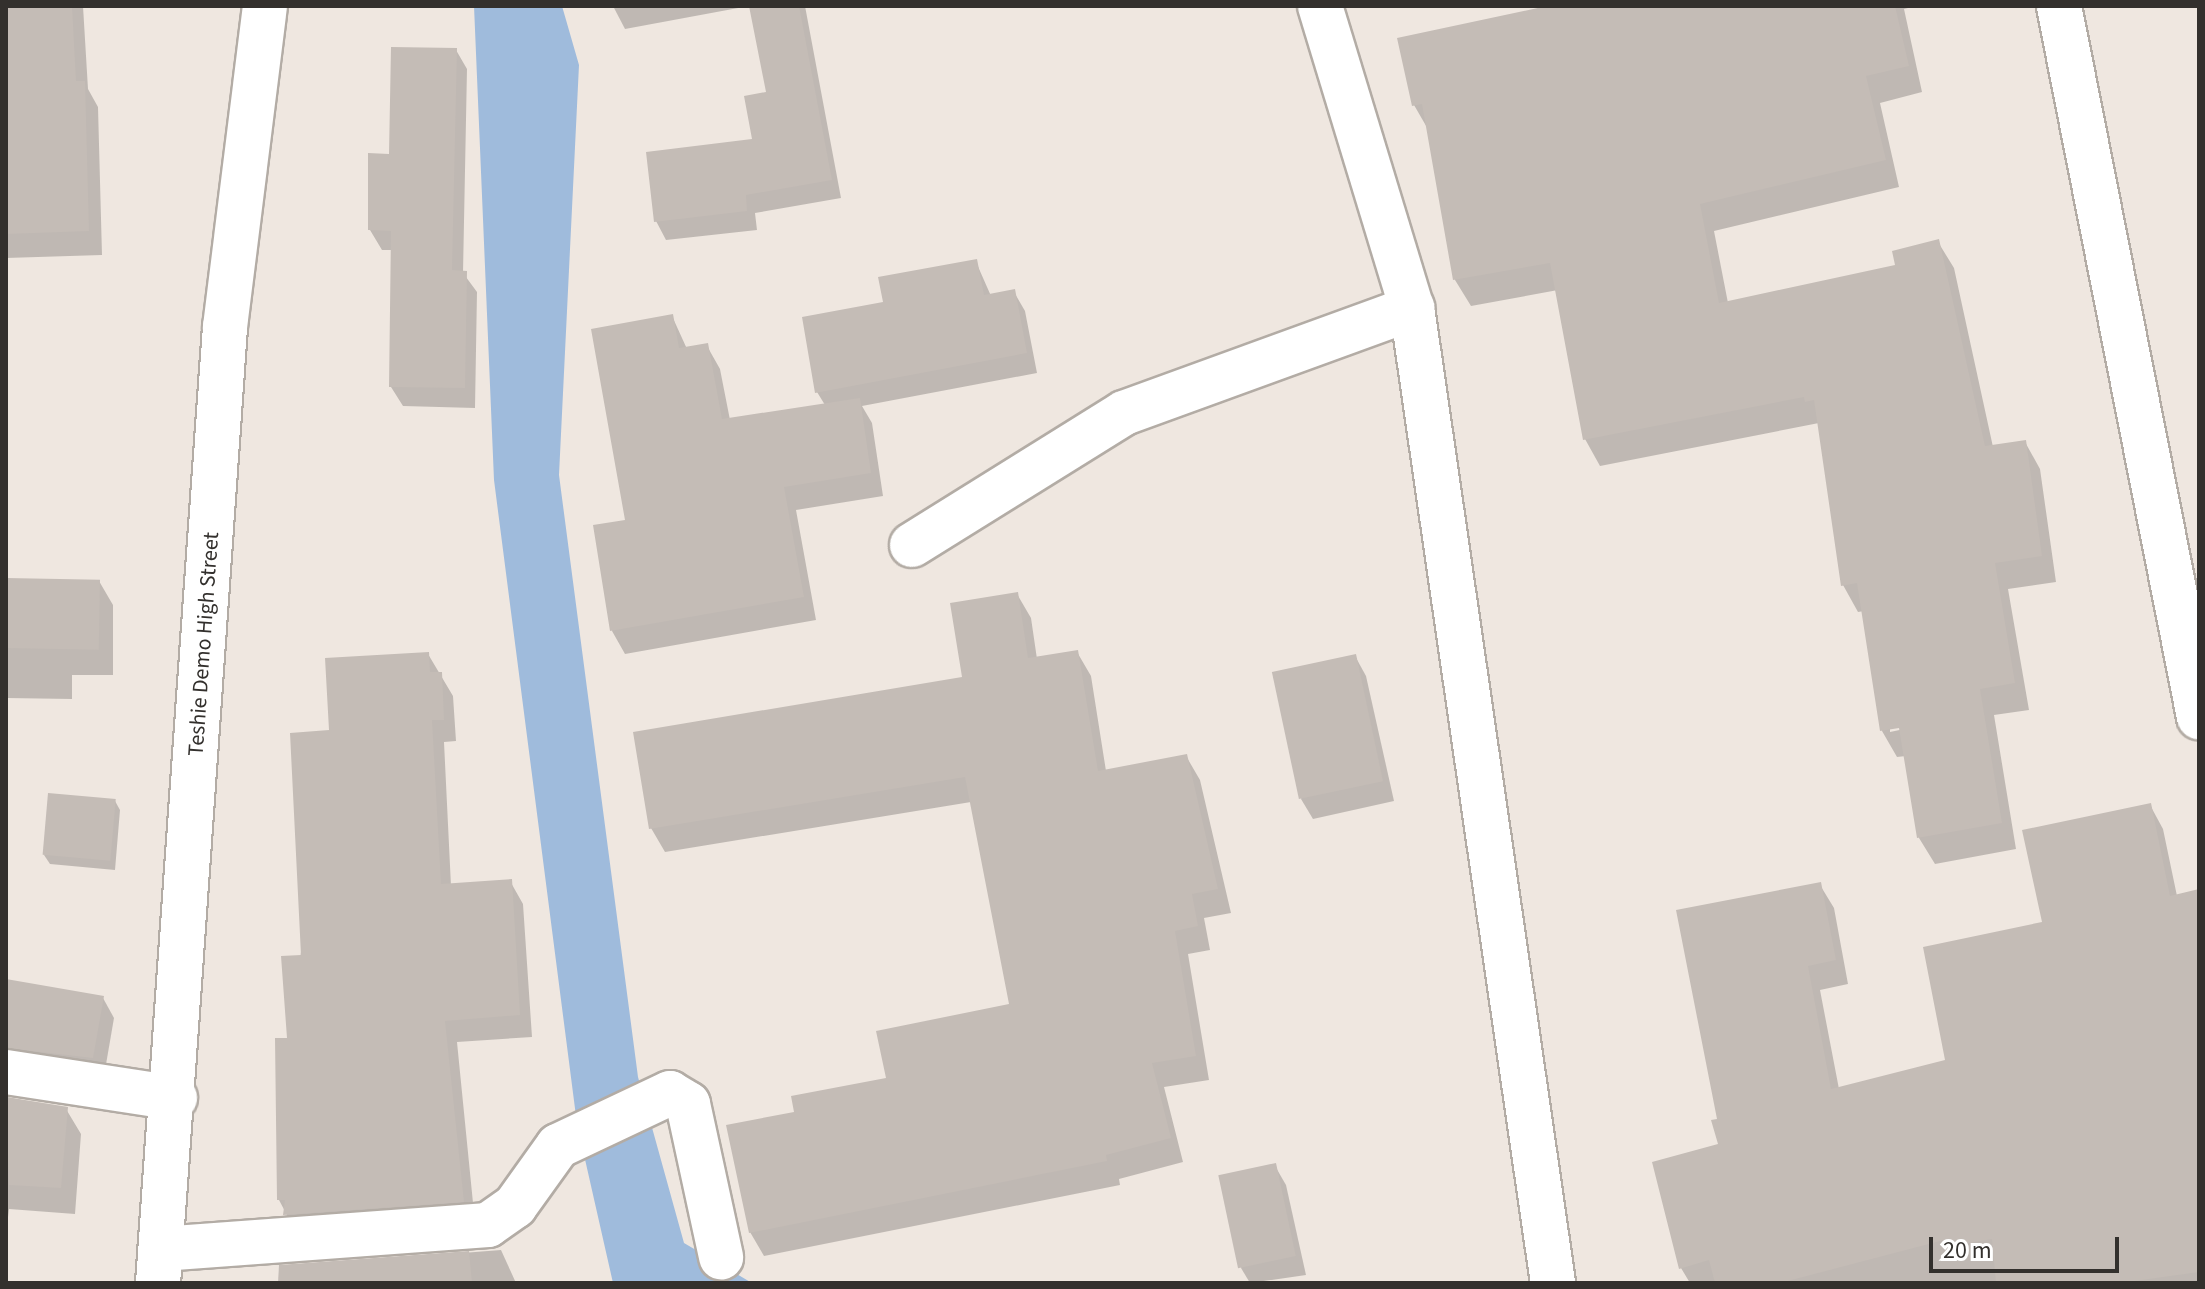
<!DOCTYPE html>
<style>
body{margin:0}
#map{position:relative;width:2205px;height:1289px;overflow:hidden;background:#efe7e0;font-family:"Source Sans 3",sans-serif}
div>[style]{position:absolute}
.water>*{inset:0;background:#9fbbdc}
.shadow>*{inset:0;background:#0003}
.building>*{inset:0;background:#c4bcb6;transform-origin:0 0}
.roads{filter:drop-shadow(2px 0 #b3aca5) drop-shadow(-2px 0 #b3aca5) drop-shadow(0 2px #b3aca5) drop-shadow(0 -2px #b3aca5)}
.minor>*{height:44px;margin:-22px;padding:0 22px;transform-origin:22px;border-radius:22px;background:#fff}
span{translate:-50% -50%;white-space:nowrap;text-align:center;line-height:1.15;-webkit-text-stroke:6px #fff;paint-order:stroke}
.street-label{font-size:22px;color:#33302d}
.frame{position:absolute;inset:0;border:8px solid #33302d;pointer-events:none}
.scale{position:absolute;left:1929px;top:1237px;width:190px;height:36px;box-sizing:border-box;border:4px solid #33302d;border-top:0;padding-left:10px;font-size:24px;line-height:28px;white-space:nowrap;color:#33302d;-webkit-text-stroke:6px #fff;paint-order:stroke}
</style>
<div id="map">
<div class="water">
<div style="clip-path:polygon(474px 6px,562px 6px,579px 65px,559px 475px,638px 1077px,684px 1243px,752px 1283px,613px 1283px,577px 1124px,494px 480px)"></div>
</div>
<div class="shadow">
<div style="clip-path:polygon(6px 6px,83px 6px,88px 89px,98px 107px,102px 255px,6px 258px)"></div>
<div style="clip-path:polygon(613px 6px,749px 6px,625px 29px)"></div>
<div style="clip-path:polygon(751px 6px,805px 6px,841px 198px,755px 213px,757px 230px,666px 240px,656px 221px,754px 141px,768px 94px)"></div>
<div style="clip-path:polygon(evenodd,1550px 6px,1916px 6px,1904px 9px,1922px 92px,1880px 103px,1899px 187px,1714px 231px,1728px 303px,1897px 266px,1938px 242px,1954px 268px,1993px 447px,2025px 442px,2040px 469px,2056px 582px,2008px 589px,2029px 710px,1994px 715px,2016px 849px,1935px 864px,1919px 838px,1906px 756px,1897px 757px,1882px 731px,1864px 611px,1858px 612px,1843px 585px,1819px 423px,1600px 466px,1585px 439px,1558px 290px,1471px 306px,1455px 280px,1429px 131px,1414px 105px,1550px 6px,1909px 725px,1909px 728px,1890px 732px,1890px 728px,1909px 725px)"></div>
<div style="clip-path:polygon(456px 50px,467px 69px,463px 273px,477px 292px,475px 408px,403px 406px,391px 387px,393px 250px,382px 250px,370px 230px,391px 156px)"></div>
<div style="clip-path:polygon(976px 262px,991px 296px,1014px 292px,1025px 311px,1037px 373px,862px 406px,872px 423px,883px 496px,796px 510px,816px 620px,625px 654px,612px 631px,628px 521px,672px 316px,687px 349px,707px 346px,720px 369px,730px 420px,825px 405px,817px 392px,885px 304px)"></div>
<div style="clip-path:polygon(6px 580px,99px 581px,113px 605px,113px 675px,72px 675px,72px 699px,6px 698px)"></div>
<div style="clip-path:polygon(1017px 594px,1031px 618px,1037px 659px,1077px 652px,1091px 676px,1106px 771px,1186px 756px,1200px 780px,1231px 913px,1204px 918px,1210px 950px,1188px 954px,1209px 1080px,1164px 1087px,1183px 1162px,1119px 1179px,1120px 1185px,764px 1256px,750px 1232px,797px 1113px,888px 1080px,1011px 1006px,971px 802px,665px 852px,651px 828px,964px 679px)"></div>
<div style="clip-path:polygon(428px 654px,453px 696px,456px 741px,444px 742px,451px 886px,510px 881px,523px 904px,532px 1037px,457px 1042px,475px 1223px,298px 1236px,279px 1200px,289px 1040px,331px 732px)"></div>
<div style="clip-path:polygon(1355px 656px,1366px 676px,1394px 801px,1313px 819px,1301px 799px)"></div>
<div style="clip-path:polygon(115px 801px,120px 810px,115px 870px,50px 864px,44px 855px)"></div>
<div style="clip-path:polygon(2150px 805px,2163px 829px,2177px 896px,2199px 891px,2199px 1283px,1690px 1283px,1681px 1268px,1720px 1146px,1720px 1120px,1820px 885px,1834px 908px,1848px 984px,1820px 990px,1839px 1089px,1947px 1061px,2045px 923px)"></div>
<div style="clip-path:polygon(6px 981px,103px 998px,114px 1018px,104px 1076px,6px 1061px)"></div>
<div style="clip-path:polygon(6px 1097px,66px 1109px,81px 1134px,75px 1214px,9px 1209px,6px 1234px)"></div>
<div style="clip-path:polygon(1275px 1166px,1286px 1185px,1306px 1275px,1250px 1283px,1241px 1268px)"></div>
<div style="clip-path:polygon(501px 1250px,516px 1283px,280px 1283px,281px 1267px)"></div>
</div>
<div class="building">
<div style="clip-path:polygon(6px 6px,72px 6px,76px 81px,85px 81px,89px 231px,6px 234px)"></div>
<div style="clip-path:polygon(749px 6px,799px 6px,832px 180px,746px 195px,747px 211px,654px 222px,646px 152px,752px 139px,744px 96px,766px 92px)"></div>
<div style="clip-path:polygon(1547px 6px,1895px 6px,1909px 66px,1866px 76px,1886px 160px,1700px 204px,1719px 303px,1895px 265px,1892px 251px,1939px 239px,1985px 446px,2026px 440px,2042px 556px,1995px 563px,2015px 683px,1980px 689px,2002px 823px,1917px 838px,1899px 728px,1880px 731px,1857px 583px,1841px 586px,1814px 400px,1805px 402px,1804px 397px,1583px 440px,1550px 263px,1453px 280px,1422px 104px,1412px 106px,1397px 38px)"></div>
<div style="clip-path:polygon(391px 47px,457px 48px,452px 270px,467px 271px,465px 388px,389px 387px,391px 231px,368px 230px,368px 153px,389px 154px)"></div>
<div style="clip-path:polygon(977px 259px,984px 295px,1015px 289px,1027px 353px,815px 393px,802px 317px,883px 302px,878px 277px)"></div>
<div style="clip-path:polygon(673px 314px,679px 348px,708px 343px,722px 419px,860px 398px,871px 473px,784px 487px,804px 597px,610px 631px,593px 525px,625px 520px,591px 329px)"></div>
<div style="left:6px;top:578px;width:94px;height:70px;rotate:1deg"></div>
<div style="clip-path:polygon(1018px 592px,1028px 658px,1078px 650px,1098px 771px,1187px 754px,1218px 889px,1192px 894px,1198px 926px,1175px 931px,1196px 1056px,1152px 1063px,1171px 1138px,1106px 1155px,1107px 1161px,749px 1233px,726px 1125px,794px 1112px,791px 1096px,886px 1078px,876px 1031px,1009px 1004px,965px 777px,649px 829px,633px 732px,962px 677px,950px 603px)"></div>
<div style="clip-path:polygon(429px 652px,430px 672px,442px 672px,444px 720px,432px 720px,441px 884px,512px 879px,520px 1015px,445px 1021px,464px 1202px,283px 1215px,285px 1200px,277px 1200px,275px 1038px,287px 1038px,281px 956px,301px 955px,290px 733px,329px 730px,325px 658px)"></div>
<div style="left:1356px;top:654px;width:130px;height:86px;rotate:78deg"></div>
<div style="left:48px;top:793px;width:68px;height:62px;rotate:5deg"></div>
<div style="clip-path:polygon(2151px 803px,2170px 896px,2199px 889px,2199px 1272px,2120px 1283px,1996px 1283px,1992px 1239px,1946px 1247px,1944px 1240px,1780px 1283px,1715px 1283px,1709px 1260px,1679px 1269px,1652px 1162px,1718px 1144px,1711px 1120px,1717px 1119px,1676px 910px,1821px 882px,1836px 960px,1808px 966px,1831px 1089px,1945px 1060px,1923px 947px,2042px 922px,2022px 830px)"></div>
<div style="clip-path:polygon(6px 979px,104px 996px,93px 1058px,6px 1048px)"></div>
<div style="clip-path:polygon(6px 1097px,68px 1107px,61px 1188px,9px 1185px)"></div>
<div style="left:1276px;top:1163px;width:95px;height:59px;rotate:78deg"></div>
<div style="clip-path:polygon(469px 1251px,472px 1283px,278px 1283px,279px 1265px)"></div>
</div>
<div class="roads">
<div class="minor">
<div style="left:1320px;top:6px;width:316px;rotate:73.1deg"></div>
<div style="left:1412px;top:308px;width:985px;rotate:81.77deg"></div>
<div style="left:2059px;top:6px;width:725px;rotate:78.86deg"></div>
<div style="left:912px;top:545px;width:250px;rotate:-31.9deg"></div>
<div style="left:1124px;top:413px;width:307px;rotate:-20deg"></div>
<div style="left:6px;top:1072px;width:171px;rotate:8.7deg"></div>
<div style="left:161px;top:1249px;width:328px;rotate:-4.2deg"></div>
<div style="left:488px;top:1225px;width:33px;rotate:-35deg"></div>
<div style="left:515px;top:1206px;width:74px;rotate:-54.4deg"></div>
<div style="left:558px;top:1146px;width:124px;rotate:-25.3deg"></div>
<div style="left:670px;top:1093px;width:21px;rotate:31deg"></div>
<div style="left:688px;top:1104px;width:157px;rotate:77.8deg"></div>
<div style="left:158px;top:1283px;width:958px;rotate:-85.99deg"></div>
<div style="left:225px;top:327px;width:323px;rotate:-82.9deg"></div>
</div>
</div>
<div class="street-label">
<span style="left:204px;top:644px;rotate:-86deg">Teshie Demo High Street</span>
</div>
<div class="frame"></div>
<div class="scale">20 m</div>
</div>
